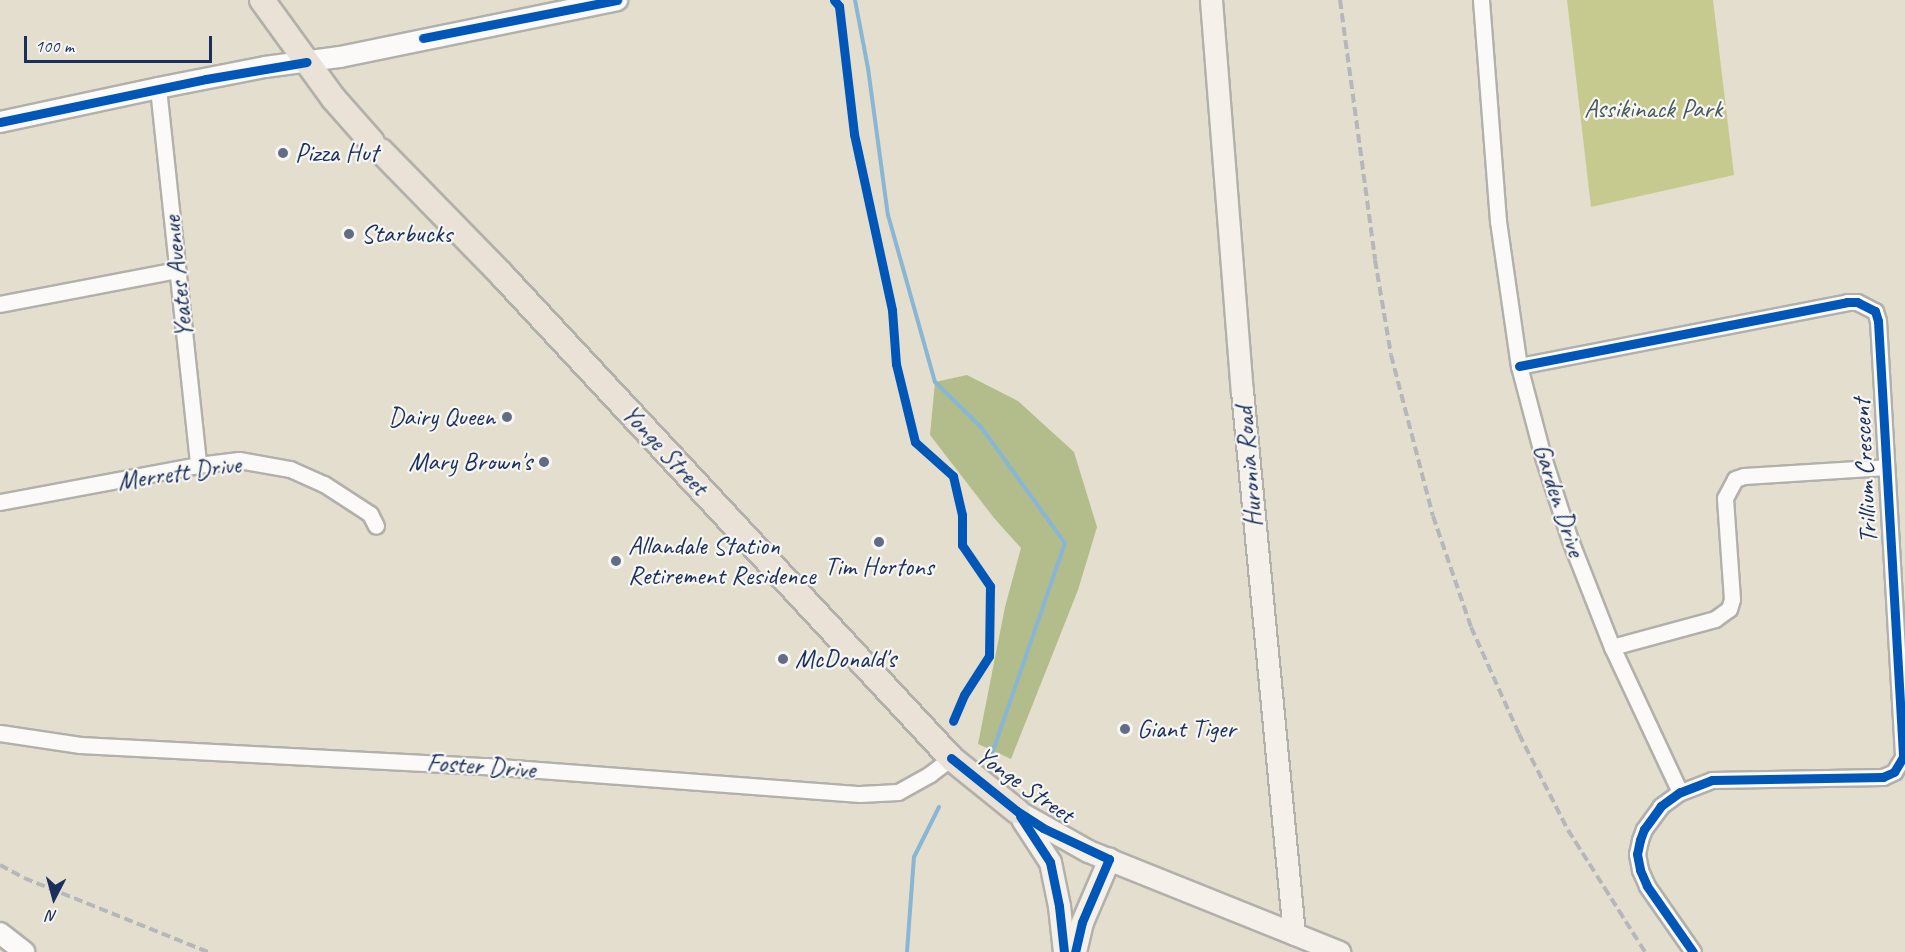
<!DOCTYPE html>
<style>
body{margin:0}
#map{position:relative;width:1905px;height:952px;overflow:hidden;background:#e3dece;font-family:Caveat,sans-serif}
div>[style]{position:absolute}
.green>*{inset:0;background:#c6ca8f}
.forest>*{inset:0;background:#b3bd8b}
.stream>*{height:4px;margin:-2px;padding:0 2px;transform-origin:2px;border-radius:2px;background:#88b6d4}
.roads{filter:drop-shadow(2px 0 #b2b0aa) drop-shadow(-2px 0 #b2b0aa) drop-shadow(0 2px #b2b0aa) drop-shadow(0 -2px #b2b0aa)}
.minor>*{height:15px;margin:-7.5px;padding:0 7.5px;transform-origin:7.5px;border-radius:7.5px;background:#fbfaf8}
.tertiary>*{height:20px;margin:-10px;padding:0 10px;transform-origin:10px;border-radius:10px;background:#fbfaf8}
.secondary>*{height:21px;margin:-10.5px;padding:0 10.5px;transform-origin:10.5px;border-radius:10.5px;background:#f5f1ea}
.primary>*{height:24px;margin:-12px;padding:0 12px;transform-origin:12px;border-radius:12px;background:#ebe2d7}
.rail>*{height:4px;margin-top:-2px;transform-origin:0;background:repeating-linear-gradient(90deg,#b5b7ba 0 9px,transparent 0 13.5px)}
.cycleway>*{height:9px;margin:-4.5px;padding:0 4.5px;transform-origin:4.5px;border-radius:4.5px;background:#0057b8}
.dots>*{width:16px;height:16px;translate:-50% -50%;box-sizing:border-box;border:3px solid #f6f6f2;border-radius:50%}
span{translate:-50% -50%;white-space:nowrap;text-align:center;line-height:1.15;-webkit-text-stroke:4.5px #f6f6f2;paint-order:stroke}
.park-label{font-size:26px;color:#47595d}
.poi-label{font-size:26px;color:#1b2f5e}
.left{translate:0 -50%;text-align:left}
.right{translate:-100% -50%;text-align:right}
.street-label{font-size:26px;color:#1b2f5e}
.north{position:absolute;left:24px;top:868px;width:60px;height:60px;-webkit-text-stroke:4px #f6f6f2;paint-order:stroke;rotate:186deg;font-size:16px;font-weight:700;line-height:24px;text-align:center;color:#1b2f5e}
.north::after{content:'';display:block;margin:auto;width:21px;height:27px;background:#1b2f5e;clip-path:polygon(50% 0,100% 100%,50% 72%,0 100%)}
.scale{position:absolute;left:24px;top:36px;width:188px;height:27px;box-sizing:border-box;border:3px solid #1b2f5e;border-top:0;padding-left:8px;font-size:18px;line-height:21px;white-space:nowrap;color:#1b2f5e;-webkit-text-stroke:4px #f6f6f2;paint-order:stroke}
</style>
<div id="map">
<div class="green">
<div style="clip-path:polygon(1567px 0,1713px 0,1734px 175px,1591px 207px)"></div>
</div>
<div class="forest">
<div style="clip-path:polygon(967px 375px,1018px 401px,1074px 452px,1097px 527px,1078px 590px,1011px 759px,978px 744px,1005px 607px,1021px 548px,994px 518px,930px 435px,935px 382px)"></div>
</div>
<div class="stream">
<div style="left:855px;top:0;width:69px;rotate:79.2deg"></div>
<div style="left:868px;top:68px;width:148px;rotate:82.3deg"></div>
<div style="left:888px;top:215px;width:173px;rotate:74.3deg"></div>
<div style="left:935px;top:382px;width:64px;rotate:44.4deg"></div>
<div style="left:981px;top:427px;width:143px;rotate:54.1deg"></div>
<div style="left:1065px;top:543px;width:223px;rotate:109.1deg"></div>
<div style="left:907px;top:952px;width:95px;rotate:-85.8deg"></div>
<div style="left:914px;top:857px;width:56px;rotate:-63.4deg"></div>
</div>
<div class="roads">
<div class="minor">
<div style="left:1481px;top:0;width:222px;rotate:85.6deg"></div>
<div style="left:1498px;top:221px;width:147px;rotate:81.8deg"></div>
<div style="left:1519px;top:366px;width:94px;rotate:75.2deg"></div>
<div style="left:1543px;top:457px;width:87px;rotate:72deg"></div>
<div style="left:1570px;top:540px;width:115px;rotate:68.6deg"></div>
<div style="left:1612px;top:647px;width:160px;rotate:64.9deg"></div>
<div style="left:158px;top:88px;width:379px;rotate:83.9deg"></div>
<div style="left:0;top:304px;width:180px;rotate:-10.9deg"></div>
<div style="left:1519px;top:366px;width:334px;rotate:-11deg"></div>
<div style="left:1847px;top:302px;width:10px"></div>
<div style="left:1857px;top:302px;width:20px;rotate:27deg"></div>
<div style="left:1875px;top:311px;width:10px;rotate:73deg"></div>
<div style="left:1878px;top:321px;width:437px;rotate:86.7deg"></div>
<div style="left:1903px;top:757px;width:17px;rotate:121deg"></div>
<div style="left:1894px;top:772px;width:12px;rotate:156deg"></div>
<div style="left:1883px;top:777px;width:171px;rotate:179deg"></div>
<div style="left:1712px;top:780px;width:34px;rotate:159deg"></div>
<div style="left:1680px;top:792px;width:24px;rotate:144deg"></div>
<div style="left:1661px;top:806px;width:29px;rotate:126deg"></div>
<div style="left:1644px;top:829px;width:12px;rotate:110deg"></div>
<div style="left:1640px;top:840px;width:14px;rotate:102deg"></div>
<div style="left:1637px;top:854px;width:16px;rotate:79deg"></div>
<div style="left:1640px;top:870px;width:17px;rotate:66deg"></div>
<div style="left:1647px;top:886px;width:80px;rotate:55.1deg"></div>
<div style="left:0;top:502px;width:201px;rotate:-10.6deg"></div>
<div style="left:198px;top:465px;width:41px;rotate:-7deg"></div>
<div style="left:239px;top:460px;width:52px;rotate:10deg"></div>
<div style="left:290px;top:469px;width:37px;rotate:24deg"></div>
<div style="left:324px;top:484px;width:55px;rotate:33.1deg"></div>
<div style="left:370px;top:514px;width:13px;rotate:63deg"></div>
<div style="left:1612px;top:647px;width:107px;rotate:-15.2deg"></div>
<div style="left:1715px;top:619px;width:17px;rotate:-36deg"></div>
<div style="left:1729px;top:609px;width:10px;rotate:-73deg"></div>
<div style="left:1732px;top:599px;width:101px;rotate:-94deg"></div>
<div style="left:1725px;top:498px;width:21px;rotate:-62deg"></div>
<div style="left:1735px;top:479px;width:9px;rotate:-18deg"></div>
<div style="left:1744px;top:476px;width:142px;rotate:-3.6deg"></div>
<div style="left:0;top:733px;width:81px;rotate:8.5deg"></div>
<div style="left:80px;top:745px;width:407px;rotate:3deg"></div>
<div style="left:486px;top:766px;width:375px;rotate:4.3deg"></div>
<div style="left:860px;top:794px;width:38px;rotate:-3deg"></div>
<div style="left:898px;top:792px;width:37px;rotate:-29deg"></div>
<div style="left:930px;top:774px;width:26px;rotate:-37deg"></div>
</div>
<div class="tertiary">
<div style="left:0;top:122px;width:162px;rotate:-12.1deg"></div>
<div style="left:158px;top:88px;width:109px;rotate:-11.1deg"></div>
<div style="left:265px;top:67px;width:76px;rotate:-7.6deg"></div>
<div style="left:340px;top:57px;width:283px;rotate:-11.6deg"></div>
<div style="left:0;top:933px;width:31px;rotate:38deg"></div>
</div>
<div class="secondary">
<div style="left:1211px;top:0;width:392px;rotate:85.5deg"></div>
<div style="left:1242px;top:391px;width:545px;rotate:84.53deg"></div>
<div style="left:1017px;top:811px;width:81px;rotate:29.4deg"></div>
<div style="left:1088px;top:851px;width:271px;rotate:21.9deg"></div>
<div style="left:1022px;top:819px;width:51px;rotate:56.9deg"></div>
<div style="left:1050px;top:862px;width:45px;rotate:78.4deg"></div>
<div style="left:1059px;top:906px;width:46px;rotate:83.8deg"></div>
<div style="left:1075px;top:952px;width:31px;rotate:-77deg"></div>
<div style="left:1082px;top:922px;width:69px;rotate:-66.8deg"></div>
</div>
<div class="primary">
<div style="left:262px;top:0;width:122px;rotate:54deg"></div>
<div style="left:334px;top:99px;width:57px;rotate:48.5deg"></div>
<div style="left:381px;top:151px;width:172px;rotate:45.7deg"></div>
<div style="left:501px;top:274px;width:661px;rotate:47.08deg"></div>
<div style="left:951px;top:758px;width:85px;rotate:38.8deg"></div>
</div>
</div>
<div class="rail">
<div style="left:1340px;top:0;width:262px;rotate:82.3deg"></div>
<div style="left:1375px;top:260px;width:96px;rotate:80.4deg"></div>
<div style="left:1391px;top:355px;width:166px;rotate:75.4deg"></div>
<div style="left:1433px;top:516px;width:117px;rotate:71.1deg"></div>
<div style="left:1471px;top:627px;width:117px;rotate:65.8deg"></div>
<div style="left:1519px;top:734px;width:108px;rotate:63deg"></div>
<div style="left:1568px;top:830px;width:144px;rotate:57.7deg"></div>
<div style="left:0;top:865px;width:27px;rotate:28deg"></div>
<div style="left:24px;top:878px;width:198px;rotate:21.9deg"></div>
</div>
<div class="cycleway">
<div style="left:834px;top:0;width:8px;rotate:50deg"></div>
<div style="left:839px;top:6px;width:129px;rotate:83.3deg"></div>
<div style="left:854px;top:134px;width:180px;rotate:77.8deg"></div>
<div style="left:892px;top:310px;width:54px;rotate:85.8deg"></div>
<div style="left:896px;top:364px;width:80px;rotate:76.3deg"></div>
<div style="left:915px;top:442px;width:51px;rotate:41.8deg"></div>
<div style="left:953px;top:476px;width:40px;rotate:77deg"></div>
<div style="left:962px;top:515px;width:30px;rotate:90deg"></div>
<div style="left:962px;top:545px;width:50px;rotate:55.7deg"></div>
<div style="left:990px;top:586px;width:70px;rotate:90.8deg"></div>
<div style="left:989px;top:656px;width:46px;rotate:122.7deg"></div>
<div style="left:964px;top:695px;width:28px;rotate:113deg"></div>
<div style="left:423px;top:38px;width:198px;rotate:-11.1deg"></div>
<div style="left:0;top:122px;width:210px;rotate:-11.8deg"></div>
<div style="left:206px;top:79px;width:102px;rotate:-9.6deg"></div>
<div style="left:1519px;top:366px;width:334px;rotate:-11deg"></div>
<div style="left:1847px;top:302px;width:10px"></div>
<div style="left:1857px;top:302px;width:20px;rotate:27deg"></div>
<div style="left:1875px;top:311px;width:10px;rotate:73deg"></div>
<div style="left:1878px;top:321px;width:437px;rotate:86.7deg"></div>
<div style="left:1903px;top:757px;width:17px;rotate:121deg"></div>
<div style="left:1894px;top:772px;width:12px;rotate:156deg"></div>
<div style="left:1883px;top:777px;width:171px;rotate:179deg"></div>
<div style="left:1712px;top:780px;width:34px;rotate:159deg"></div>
<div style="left:1680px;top:792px;width:24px;rotate:144deg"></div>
<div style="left:1661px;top:806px;width:29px;rotate:126deg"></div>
<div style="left:1644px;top:829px;width:12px;rotate:110deg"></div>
<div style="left:1640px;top:840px;width:14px;rotate:102deg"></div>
<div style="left:1637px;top:854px;width:16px;rotate:79deg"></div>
<div style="left:1640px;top:870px;width:17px;rotate:66deg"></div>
<div style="left:1647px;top:886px;width:80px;rotate:55.1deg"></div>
<div style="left:951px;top:758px;width:85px;rotate:38.8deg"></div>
<div style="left:1017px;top:811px;width:31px;rotate:33deg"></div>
<div style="left:1043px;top:828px;width:73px;rotate:25.2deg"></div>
<div style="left:1109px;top:859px;width:69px;rotate:113.2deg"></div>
<div style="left:1082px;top:922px;width:31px;rotate:103deg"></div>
<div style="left:1020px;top:816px;width:55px;rotate:56.9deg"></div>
<div style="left:1050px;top:862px;width:45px;rotate:78.4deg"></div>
<div style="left:1059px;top:906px;width:46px;rotate:83.8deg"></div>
</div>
<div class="dots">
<div style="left:283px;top:153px;background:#616c85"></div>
<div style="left:349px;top:234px;background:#616c85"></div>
<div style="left:507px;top:417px;background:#616c85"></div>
<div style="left:544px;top:462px;background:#616c85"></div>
<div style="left:879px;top:542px;background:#616c85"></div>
<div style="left:616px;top:561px;background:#616c85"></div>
<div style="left:783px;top:659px;background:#616c85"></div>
<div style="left:1125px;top:729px;background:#616c85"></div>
</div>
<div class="park-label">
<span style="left:1653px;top:109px">Assikinack Park</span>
</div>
<div class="poi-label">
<span class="left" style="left:295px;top:153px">Pizza Hut</span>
<span class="left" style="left:361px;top:234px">Starbucks</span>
<span class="right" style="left:495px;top:417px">Dairy Queen</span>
<span class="right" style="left:532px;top:462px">Mary Brown's</span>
<span class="left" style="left:628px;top:561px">Allandale Station<br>Retirement Residence</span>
<span style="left:879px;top:567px">Tim Hortons</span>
<span class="left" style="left:795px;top:659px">McDonald's</span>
<span class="left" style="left:1137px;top:729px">Giant Tiger</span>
</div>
<div class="street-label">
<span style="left:178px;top:277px;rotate:-96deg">Yeates Avenue</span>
<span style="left:665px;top:450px;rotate:47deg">Yonge Street</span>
<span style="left:1249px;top:467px;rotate:-95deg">Huronia Road</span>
<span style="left:1865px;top:471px;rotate:-93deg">Trillium Crescent</span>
<span style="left:179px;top:473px;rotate:-8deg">Merrett Drive</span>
<span style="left:1559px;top:500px;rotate:72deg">Garden Drive</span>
<span style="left:481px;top:766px;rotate:4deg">Foster Drive</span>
<span style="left:1025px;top:785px;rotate:35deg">Yonge Street</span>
</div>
<div class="north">N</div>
<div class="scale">100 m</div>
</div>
